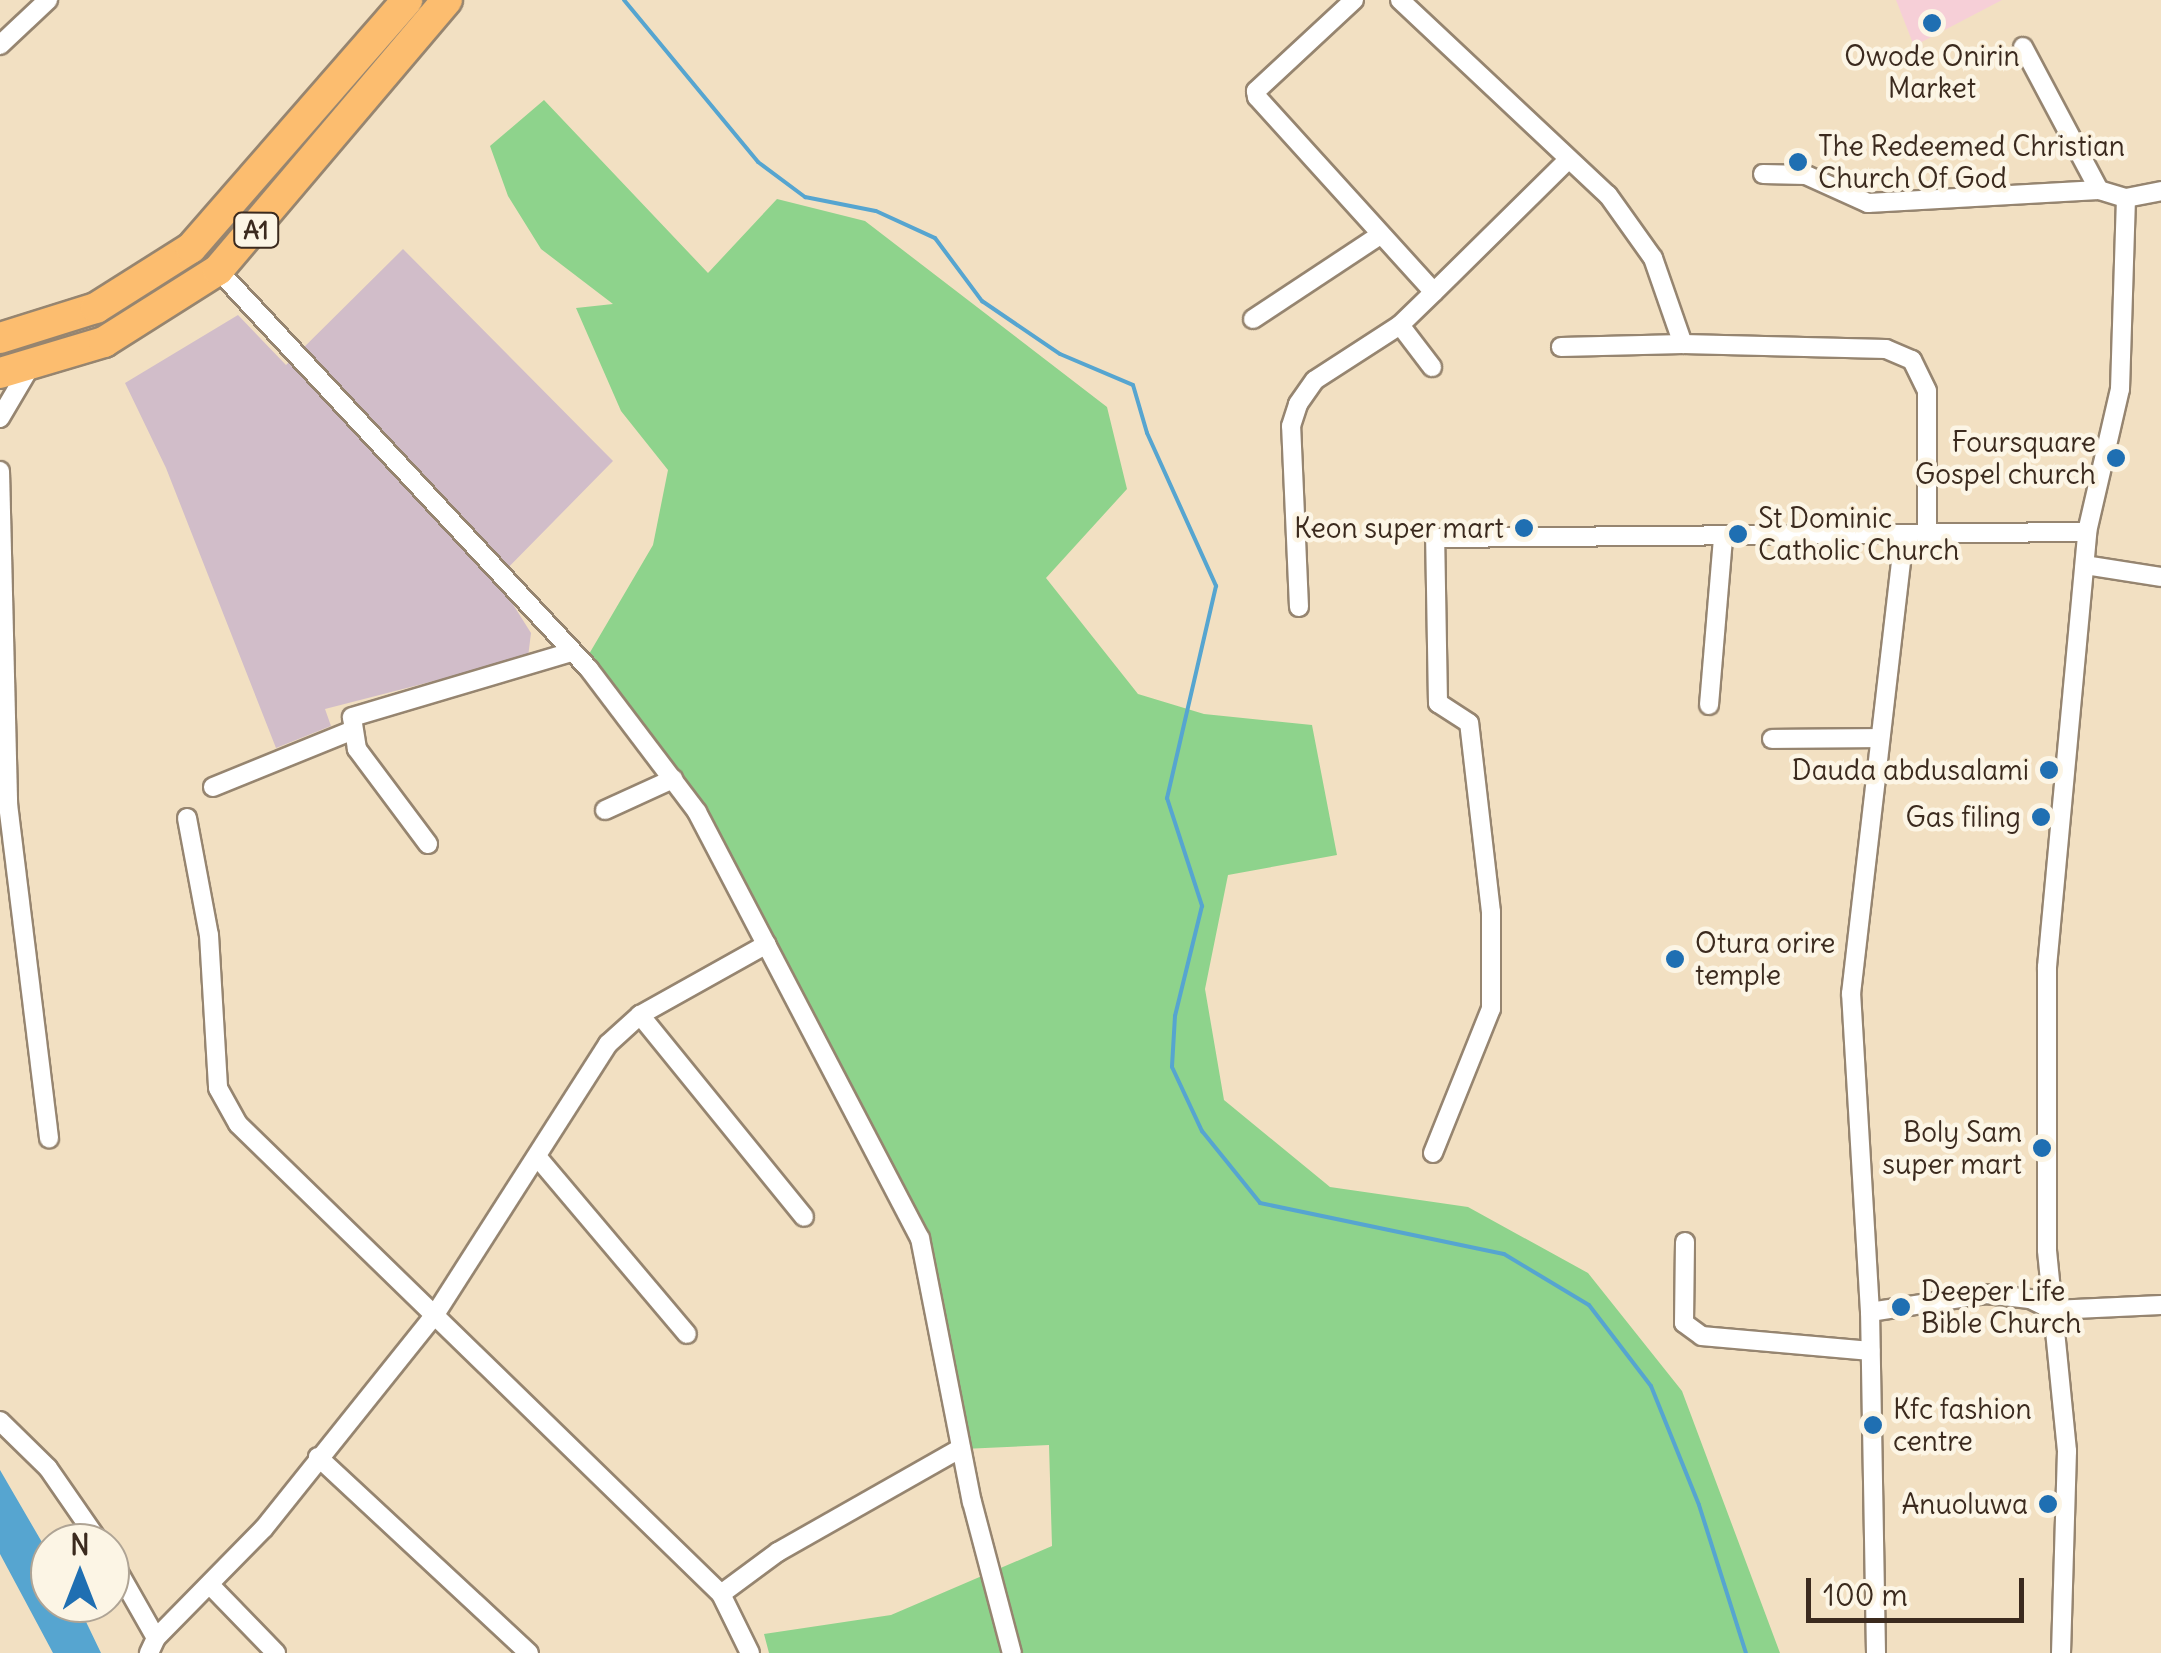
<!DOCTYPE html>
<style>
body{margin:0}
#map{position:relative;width:2161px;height:1653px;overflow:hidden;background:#f2e0c2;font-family:Delius,sans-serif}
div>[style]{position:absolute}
.built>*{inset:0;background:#f6cfd7}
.industrial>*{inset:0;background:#d1bdc9}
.green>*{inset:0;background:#8ed38c}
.water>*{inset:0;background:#56a5d0}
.stream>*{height:4px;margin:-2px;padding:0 2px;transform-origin:2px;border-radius:2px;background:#56a5d0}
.roads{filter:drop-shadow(2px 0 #968570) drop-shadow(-2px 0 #968570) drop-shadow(0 2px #968570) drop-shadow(0 -2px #968570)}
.street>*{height:18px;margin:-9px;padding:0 9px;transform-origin:9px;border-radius:9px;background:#fff}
.highway>*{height:30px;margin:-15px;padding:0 15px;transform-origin:15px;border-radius:15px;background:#fcbd6f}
.dots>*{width:28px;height:28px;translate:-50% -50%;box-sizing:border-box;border:5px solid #fcf5e5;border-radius:50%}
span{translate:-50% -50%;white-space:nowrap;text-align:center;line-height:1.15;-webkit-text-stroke:9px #fcf5e5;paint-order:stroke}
.shield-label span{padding:2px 8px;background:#fcf5e5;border:2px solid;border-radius:8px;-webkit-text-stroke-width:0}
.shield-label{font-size:25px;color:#3b2a1e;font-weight:700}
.poi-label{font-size:28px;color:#3b2a1e}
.left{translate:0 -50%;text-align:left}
.right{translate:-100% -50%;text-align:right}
.north{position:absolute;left:30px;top:1523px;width:100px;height:100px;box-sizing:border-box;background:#fcf5e5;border:2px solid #afa495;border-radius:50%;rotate:0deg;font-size:28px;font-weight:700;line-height:40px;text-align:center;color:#3b2a1e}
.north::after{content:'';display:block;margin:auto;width:35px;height:45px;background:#1f6fb2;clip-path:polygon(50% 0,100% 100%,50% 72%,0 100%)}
.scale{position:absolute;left:1806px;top:1578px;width:218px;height:45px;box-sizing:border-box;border:5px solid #3b2a1e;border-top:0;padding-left:12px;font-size:30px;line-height:35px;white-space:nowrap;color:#3b2a1e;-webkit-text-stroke:8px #fcf5e5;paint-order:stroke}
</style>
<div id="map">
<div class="built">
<div style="clip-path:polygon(1896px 0,2002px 0,1914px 46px)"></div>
</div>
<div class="industrial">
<div style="clip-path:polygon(403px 249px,613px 461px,497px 579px,531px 633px,528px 657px,325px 709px,331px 726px,276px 748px,166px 468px,125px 383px,238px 315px,286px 365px)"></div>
</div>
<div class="green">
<div style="clip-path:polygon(544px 100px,708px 273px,777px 199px,865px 221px,1107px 407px,1127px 489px,1046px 578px,1138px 694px,1204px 714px,1312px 725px,1337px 855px,1228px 875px,1205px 989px,1224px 1100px,1330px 1187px,1468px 1207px,1588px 1273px,1682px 1391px,1780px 1653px,769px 1653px,764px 1634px,891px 1615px,1052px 1546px,1049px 1445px,963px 1449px,911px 1242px,683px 792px,582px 666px,653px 545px,668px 470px,621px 411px,576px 308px,613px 304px,541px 249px,508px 196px,490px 146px)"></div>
</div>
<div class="water">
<div style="clip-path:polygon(0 1470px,50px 1556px,50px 1603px,77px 1603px,101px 1653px,53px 1653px,0 1554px)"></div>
</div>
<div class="stream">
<div style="left:624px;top:0;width:210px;rotate:50.4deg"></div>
<div style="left:758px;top:162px;width:59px;rotate:36.7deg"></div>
<div style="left:805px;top:197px;width:72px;rotate:11.2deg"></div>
<div style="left:876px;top:211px;width:65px;rotate:24.6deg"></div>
<div style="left:935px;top:238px;width:79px;rotate:53.3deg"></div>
<div style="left:982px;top:301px;width:94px;rotate:34.2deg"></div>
<div style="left:1060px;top:354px;width:79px;rotate:23deg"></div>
<div style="left:1133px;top:385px;width:50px;rotate:73.7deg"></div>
<div style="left:1147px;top:433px;width:168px;rotate:65.7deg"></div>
<div style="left:1216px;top:586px;width:218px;rotate:103deg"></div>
<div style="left:1167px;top:798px;width:114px;rotate:72deg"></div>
<div style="left:1202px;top:906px;width:113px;rotate:103.8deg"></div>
<div style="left:1175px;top:1016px;width:51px;rotate:93.4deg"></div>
<div style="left:1172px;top:1067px;width:71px;rotate:64.9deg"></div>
<div style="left:1202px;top:1131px;width:92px;rotate:51.1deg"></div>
<div style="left:1260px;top:1203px;width:249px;rotate:11.8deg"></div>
<div style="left:1504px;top:1254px;width:99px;rotate:31deg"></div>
<div style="left:1589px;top:1305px;width:102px;rotate:52.6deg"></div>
<div style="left:1651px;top:1386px;width:128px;rotate:68deg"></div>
<div style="left:1699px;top:1505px;width:155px;rotate:72.4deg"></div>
</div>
<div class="roads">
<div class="street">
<div style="left:1354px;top:0;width:134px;rotate:137.1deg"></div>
<div style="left:1256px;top:91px;width:6px;rotate:81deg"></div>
<div style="left:1257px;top:97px;width:263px;rotate:47.8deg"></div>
<div style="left:1434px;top:292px;width:187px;rotate:-44.6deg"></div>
<div style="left:1400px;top:0;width:285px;rotate:43.2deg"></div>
<div style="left:1608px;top:195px;width:77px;rotate:54.5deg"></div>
<div style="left:1653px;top:258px;width:91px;rotate:70.8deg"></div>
<div style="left:1683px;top:344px;width:203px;rotate:1.4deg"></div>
<div style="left:1886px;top:349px;width:28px;rotate:23deg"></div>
<div style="left:1912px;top:360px;width:34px;rotate:64deg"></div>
<div style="left:1927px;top:391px;width:145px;rotate:90deg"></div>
<div style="left:0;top:45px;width:66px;rotate:-43.2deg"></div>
<div style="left:2023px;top:47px;width:162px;rotate:62deg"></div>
<div style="left:1763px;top:174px;width:43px;rotate:1.3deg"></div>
<div style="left:1806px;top:175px;width:68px;rotate:24.3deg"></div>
<div style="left:1868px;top:203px;width:231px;rotate:-3.2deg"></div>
<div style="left:2099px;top:190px;width:28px;rotate:17deg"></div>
<div style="left:2126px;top:198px;width:36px;rotate:-11deg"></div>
<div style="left:218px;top:270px;width:545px;rotate:47.08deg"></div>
<div style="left:589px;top:669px;width:179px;rotate:52.9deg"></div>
<div style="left:697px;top:812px;width:481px;rotate:62.4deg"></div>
<div style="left:920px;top:1238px;width:269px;rotate:78.9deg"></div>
<div style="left:972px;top:1502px;width:156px;rotate:75.2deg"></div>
<div style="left:1253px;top:319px;width:152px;rotate:-33.5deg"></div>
<div style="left:1400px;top:325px;width:53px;rotate:52.7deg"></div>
<div style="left:1561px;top:347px;width:122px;rotate:-1.4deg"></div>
<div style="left:0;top:418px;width:59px;rotate:-59.5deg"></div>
<div style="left:0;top:471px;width:333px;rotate:88.6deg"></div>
<div style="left:8px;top:804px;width:337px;rotate:83deg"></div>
<div style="left:2085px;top:565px;width:77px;rotate:9deg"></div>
<div style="left:1299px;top:607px;width:181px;rotate:-92.5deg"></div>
<div style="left:1291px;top:426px;width:23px;rotate:-72deg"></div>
<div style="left:1298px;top:404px;width:29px;rotate:-55deg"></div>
<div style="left:1315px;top:380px;width:101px;rotate:-32.9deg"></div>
<div style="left:1400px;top:325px;width:47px;rotate:-44.1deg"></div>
<div style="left:1709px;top:705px;width:169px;rotate:-85.2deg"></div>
<div style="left:1772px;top:739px;width:106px;rotate:-0.5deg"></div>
<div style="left:213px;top:787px;width:149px;rotate:-22.1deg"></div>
<div style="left:605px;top:810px;width:75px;rotate:-24.5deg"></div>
<div style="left:187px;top:818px;width:119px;rotate:79.4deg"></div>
<div style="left:209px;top:935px;width:153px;rotate:86.6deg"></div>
<div style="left:218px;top:1088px;width:41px;rotate:60.9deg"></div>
<div style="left:238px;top:1124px;width:674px;rotate:44.22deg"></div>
<div style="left:428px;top:844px;width:119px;rotate:-126.8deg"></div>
<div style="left:357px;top:749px;width:32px;rotate:-99deg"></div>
<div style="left:352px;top:717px;width:229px;rotate:-16.5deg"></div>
<div style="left:640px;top:1015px;width:260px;rotate:50.9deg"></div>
<div style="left:1433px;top:1153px;width:155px;rotate:-68.1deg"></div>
<div style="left:1491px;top:1009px;width:97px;rotate:-90deg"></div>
<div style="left:1491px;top:912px;width:190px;rotate:-96.6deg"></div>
<div style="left:1469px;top:723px;width:37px;rotate:-147deg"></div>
<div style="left:1438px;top:703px;width:165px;rotate:-91deg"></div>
<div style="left:1435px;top:538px;width:652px;rotate:-0.53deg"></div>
<div style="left:539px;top:1159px;width:229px;rotate:49.8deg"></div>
<div style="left:1685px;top:1242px;width:81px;rotate:90.7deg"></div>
<div style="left:1684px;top:1323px;width:22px;rotate:36deg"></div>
<div style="left:1702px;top:1336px;width:169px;rotate:5.1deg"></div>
<div style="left:1870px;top:1312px;width:117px;rotate:-8.8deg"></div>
<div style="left:1986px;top:1294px;width:44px;rotate:6.5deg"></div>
<div style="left:2030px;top:1299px;width:25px;rotate:26deg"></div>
<div style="left:2053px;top:1310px;width:108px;rotate:-2.7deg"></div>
<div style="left:0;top:1421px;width:67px;rotate:44.4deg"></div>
<div style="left:48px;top:1468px;width:91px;rotate:55.3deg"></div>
<div style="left:318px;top:1457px;width:288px;rotate:42.9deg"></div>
<div style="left:110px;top:1557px;width:93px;rotate:60.4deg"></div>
<div style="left:156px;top:1638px;width:17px;rotate:115deg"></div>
<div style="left:212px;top:1587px;width:92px;rotate:45.9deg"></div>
<div style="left:156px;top:1638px;width:154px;rotate:-45.5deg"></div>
<div style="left:264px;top:1528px;width:272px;rotate:-51.3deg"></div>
<div style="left:434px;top:1316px;width:323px;rotate:-57.4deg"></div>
<div style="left:608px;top:1044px;width:43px;rotate:-42.2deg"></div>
<div style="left:640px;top:1015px;width:145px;rotate:-29.2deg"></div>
<div style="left:750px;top:1653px;width:66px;rotate:-116.2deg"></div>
<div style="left:721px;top:1594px;width:71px;rotate:-36.4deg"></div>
<div style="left:778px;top:1552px;width:210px;rotate:-29.6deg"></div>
<div style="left:1876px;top:1653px;width:341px;rotate:-91deg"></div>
<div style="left:1870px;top:1312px;width:319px;rotate:-93.4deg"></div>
<div style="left:1851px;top:994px;width:461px;rotate:-83.4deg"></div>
<div style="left:2061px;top:1653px;width:202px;rotate:-88.3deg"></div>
<div style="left:2067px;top:1451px;width:202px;rotate:-95.7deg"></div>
<div style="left:2047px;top:1250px;width:283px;rotate:-90deg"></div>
<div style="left:2047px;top:967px;width:437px;rotate:-84.7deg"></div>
<div style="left:2087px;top:532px;width:147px;rotate:-77deg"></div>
<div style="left:2120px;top:389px;width:191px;rotate:-88.2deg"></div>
</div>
<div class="highway">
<div style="left:0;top:338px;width:101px;rotate:-17.4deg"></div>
<div style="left:96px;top:308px;width:112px;rotate:-32.3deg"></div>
<div style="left:191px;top:248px;width:329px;rotate:-48.9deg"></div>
<div style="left:0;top:373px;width:109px;rotate:-16.6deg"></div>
<div style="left:104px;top:342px;width:135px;rotate:-32.3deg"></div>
<div style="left:218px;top:270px;width:354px;rotate:-49.7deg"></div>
</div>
</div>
<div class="dots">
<div style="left:1932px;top:23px;background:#1f6fb2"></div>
<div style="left:1798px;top:162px;background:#1f6fb2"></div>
<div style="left:2116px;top:458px;background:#1f6fb2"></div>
<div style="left:1524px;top:528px;background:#1f6fb2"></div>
<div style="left:1738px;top:534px;background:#1f6fb2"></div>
<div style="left:2049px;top:770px;background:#1f6fb2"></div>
<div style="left:2041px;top:817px;background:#1f6fb2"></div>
<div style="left:1675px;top:959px;background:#1f6fb2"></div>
<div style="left:2042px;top:1148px;background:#1f6fb2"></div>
<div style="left:1901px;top:1307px;background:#1f6fb2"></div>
<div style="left:1873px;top:1425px;background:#1f6fb2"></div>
<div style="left:2048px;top:1504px;background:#1f6fb2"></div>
</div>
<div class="shield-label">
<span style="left:256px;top:230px">A1</span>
</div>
<div class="poi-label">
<span style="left:1932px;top:72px">Owode Onirin<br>Market</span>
<span class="left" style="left:1818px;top:162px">The Redeemed Christian<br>Church Of God</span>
<span class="right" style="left:2096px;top:458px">Foursquare<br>Gospel church</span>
<span class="left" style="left:1758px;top:534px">St Dominic<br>Catholic Church</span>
<span class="right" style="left:1504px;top:528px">Keon super mart</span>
<span class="right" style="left:2029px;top:770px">Dauda abdusalami</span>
<span class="right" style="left:2021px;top:817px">Gas filing</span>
<span class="left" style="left:1695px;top:959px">Otura orire<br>temple</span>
<span class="right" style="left:2022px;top:1148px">Boly Sam<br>super mart</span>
<span class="left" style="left:1921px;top:1307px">Deeper Life<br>Bible Church</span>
<span class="left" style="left:1893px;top:1425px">Kfc fashion<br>centre</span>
<span class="right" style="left:2028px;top:1504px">Anuoluwa</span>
</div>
<div class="north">N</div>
<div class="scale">100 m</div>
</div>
